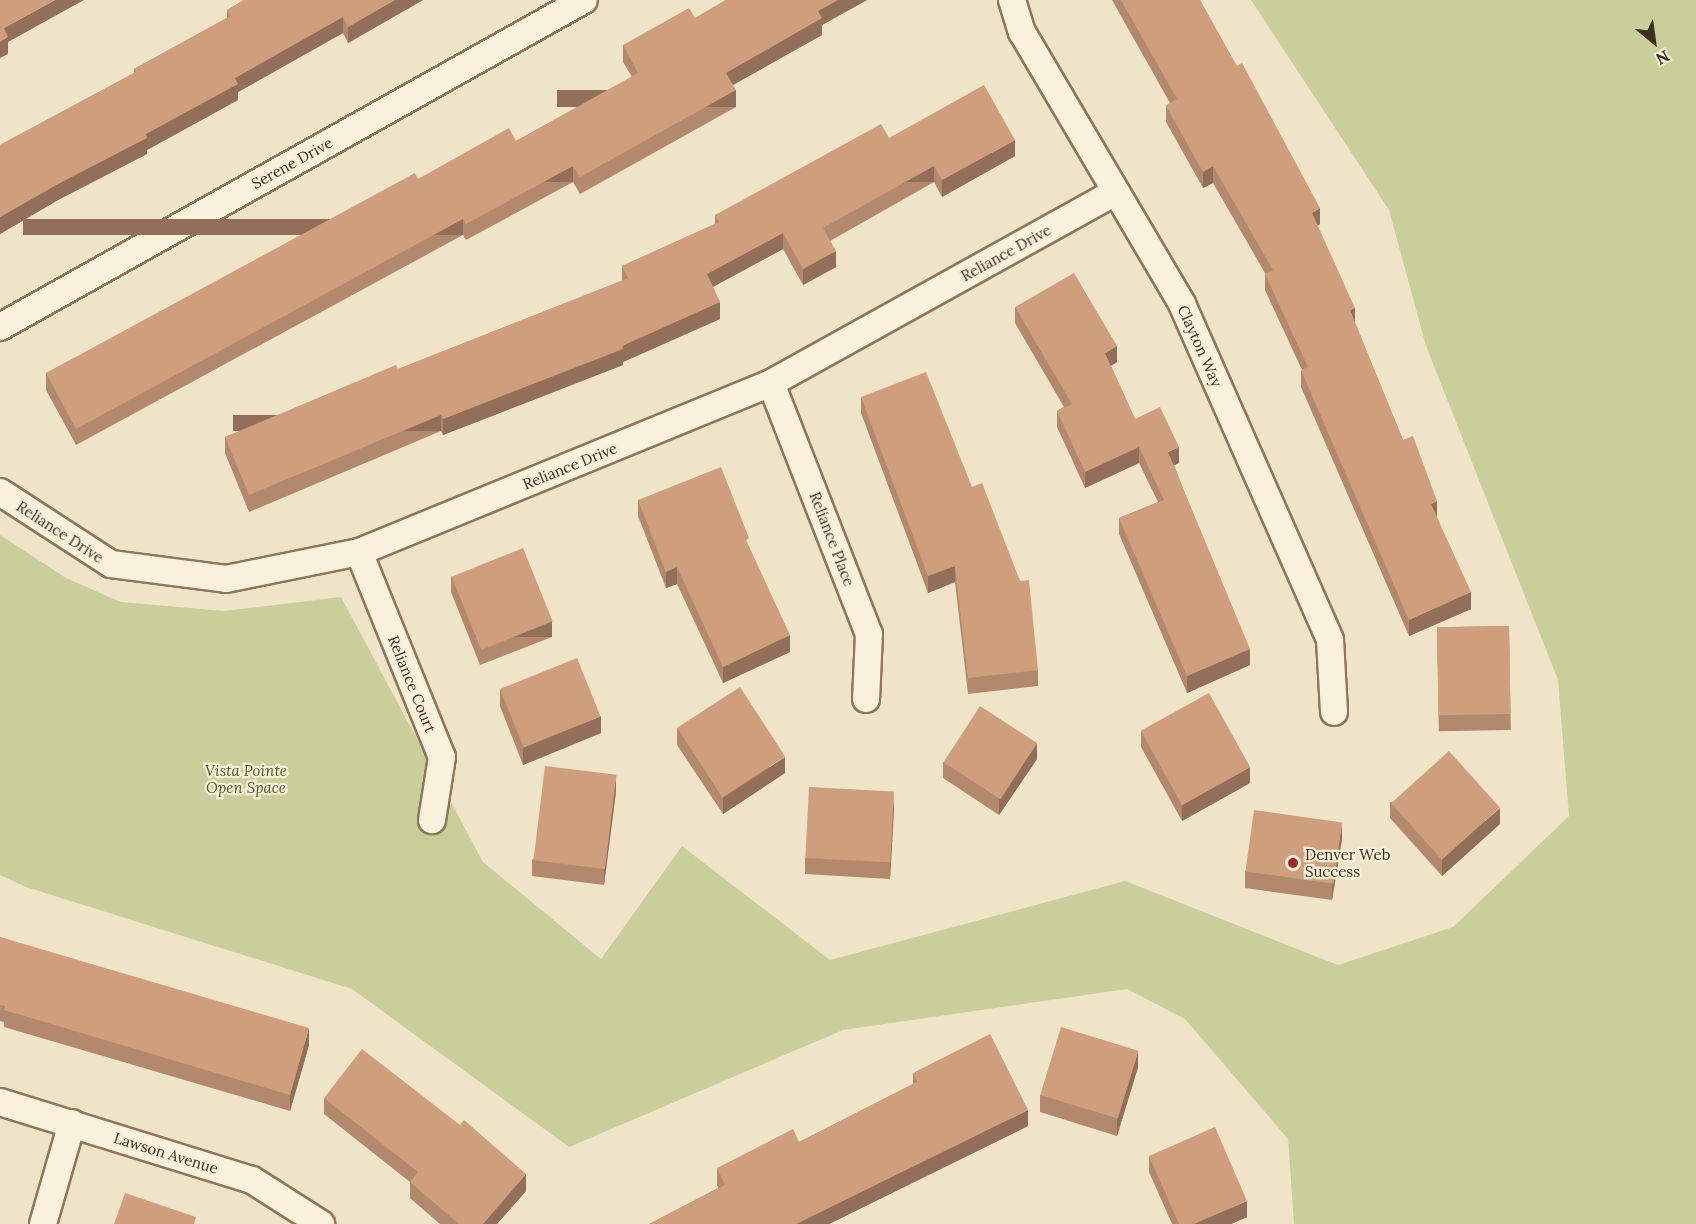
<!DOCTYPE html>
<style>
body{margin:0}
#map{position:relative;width:1696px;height:1224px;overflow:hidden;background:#f0e4c8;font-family:Lora,serif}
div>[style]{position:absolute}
.green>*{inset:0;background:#c9cf9b}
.roads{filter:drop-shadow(2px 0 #8d765c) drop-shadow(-2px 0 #8d765c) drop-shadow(0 2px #8d765c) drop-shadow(0 -2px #8d765c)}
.minor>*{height:26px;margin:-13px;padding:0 13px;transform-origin:13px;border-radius:13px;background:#faf1dc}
.wall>*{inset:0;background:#b2896c;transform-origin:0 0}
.shaded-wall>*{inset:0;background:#916f58;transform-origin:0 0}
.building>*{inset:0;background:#cf9f7d;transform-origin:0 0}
.dots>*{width:16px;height:16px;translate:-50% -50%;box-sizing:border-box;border:3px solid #f7eed8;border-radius:50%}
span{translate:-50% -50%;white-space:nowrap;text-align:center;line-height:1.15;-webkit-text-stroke:4.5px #f7eed8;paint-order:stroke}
.street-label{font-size:15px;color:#3d2e20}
.park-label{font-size:15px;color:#4d5a26;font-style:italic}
.poi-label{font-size:15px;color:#3d2e20}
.left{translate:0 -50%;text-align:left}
.north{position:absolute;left:1624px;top:12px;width:60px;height:60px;-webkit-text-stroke:4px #f7eed8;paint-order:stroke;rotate:151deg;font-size:16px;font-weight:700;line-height:24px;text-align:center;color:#3d2e20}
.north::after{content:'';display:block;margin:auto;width:21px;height:27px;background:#3d2e20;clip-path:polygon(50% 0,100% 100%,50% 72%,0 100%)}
</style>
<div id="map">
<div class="green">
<div style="clip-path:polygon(1251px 0,1696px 0,1696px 1224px,1294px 1224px,1288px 1139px,1185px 1019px,1127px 989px,843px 1030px,569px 1147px,352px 989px,26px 887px,0 875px,0 535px,66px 578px,121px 602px,224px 611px,341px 597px,483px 862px,601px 959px,682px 846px,830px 960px,1125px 881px,1338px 965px,1453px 927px,1569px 816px,1558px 680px,1426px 346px,1389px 210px)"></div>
</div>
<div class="roads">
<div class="minor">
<div style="left:1012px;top:0;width:34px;rotate:73deg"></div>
<div style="left:1022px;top:32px;width:316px;rotate:59.5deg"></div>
<div style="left:1182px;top:304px;width:367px;rotate:66.2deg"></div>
<div style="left:1330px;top:640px;width:72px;rotate:86.8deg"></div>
<div style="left:0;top:327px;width:669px;rotate:-29.25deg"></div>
<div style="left:771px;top:383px;width:269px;rotate:68.7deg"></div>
<div style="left:869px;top:634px;width:65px;rotate:92.6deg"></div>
<div style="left:0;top:492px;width:132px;rotate:33deg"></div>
<div style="left:111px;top:564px;width:116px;rotate:7.4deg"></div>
<div style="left:226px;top:579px;width:136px;rotate:-11.5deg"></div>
<div style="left:359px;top:552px;width:445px;rotate:-22.3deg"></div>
<div style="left:771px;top:383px;width:394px;rotate:-29deg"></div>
<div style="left:359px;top:552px;width:221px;rotate:68deg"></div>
<div style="left:442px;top:757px;width:64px;rotate:99deg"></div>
<div style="left:0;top:1102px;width:264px;rotate:17.2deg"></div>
<div style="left:252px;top:1180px;width:82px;rotate:32.5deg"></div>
<div style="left:43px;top:1224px;width:105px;rotate:-74deg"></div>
</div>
</div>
<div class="wall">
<div style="clip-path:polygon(244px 0,423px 0,348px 43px,343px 33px,238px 92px,238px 100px,147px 150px,147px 154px,58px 200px,0 234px,0 145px,134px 73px,134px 69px,227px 18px,227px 10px)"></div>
<div style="clip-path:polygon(726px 0,867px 0,822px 25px,822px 35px,732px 85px,736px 107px,580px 194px,573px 182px,466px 240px,463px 235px,76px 445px,46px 390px,46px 373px,418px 179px,516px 141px,632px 77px,623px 62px,623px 45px,695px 18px)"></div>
<div style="clip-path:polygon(1112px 0,1200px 0,1320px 224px,1317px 226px,1355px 323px,1403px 440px,1437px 517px,1471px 609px,1409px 636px,1301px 387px,1301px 370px,1302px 370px,1265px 290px,1265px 273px,1213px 183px,1203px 188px,1166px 122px,1166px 106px,1170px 103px)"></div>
<div style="clip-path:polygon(889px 138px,1015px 156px,942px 197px,934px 182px,830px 241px,836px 267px,803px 285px,783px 249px,713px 287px,720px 319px,623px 362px,623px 365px,443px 435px,441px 431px,249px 512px,225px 453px,225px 437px,622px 281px,622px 266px,715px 224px,715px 215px)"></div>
<div style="clip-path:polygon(1015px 307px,1117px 362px,1111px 366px,1135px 419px,1179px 463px,1174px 465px,1250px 665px,1187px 693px,1119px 534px,1119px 518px,1158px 502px,1139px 463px,1085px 488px,1057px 427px,1057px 411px,1064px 407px,1015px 323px)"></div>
<div style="clip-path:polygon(861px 397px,972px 487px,1020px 581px,1038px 670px,1038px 686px,968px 694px,955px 582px,928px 593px,861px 413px)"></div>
<div style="clip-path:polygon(638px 500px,749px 547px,790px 652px,723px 683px,677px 584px,666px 588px,638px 516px)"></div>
<div style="clip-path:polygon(451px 576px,552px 637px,480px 665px,451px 592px)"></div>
<div style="left:1509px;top:626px;width:104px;height:72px;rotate:89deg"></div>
<div style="clip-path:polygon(500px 690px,601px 733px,523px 765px,500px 706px)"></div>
<div style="clip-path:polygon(677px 728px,785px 773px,723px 814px,677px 745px)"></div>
<div style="clip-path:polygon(1141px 731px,1250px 783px,1182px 821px,1141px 747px)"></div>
<div style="clip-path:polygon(1037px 759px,999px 815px,943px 778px,943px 762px)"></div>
<div style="clip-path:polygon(616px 791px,604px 885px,532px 876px,532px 860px)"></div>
<div style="clip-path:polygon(1390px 802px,1500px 824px,1442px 876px,1390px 818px)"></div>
<div style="clip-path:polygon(894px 808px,890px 879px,805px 874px,805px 858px)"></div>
<div style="clip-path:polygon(1342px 839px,1332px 900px,1245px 888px,1245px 871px)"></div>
<div style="clip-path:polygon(0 937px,309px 1045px,290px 1111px,4px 1027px,4px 1022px,0 1021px)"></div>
<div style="clip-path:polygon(1138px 1067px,1117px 1136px,1040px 1112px,1040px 1095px)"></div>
<div style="clip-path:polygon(913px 1073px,1028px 1126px,829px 1224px,649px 1224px,718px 1188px,717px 1185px,717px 1168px,799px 1142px,913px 1084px)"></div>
<div style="clip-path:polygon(324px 1098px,460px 1125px,526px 1191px,497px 1224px,440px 1224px,410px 1198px,410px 1182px,324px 1114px)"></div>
<div style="clip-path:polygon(1149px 1156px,1247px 1217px,1231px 1224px,1172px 1224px,1149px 1172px)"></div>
</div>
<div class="shaded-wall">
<div style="clip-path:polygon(55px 0,84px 0,8px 42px,8px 54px,0 58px,0 42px,4px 28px)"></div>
<div style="clip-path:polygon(395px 0,423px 0,348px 43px,348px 27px)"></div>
<div style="clip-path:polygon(838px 0,867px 0,822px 25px,822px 35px,726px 89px,726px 73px,818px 11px)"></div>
<div style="clip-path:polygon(343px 17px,343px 33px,238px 92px,238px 100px,147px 150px,147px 154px,58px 200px,0 234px,0 217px,146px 134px,235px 78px)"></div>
<div style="left:736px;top:90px;width:17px;height:179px;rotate:90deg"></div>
<div style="clip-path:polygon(1015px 140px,1015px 156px,942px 197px,942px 180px)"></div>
<div style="left:573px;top:166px;width:16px;height:122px;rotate:90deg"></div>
<div style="left:934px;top:166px;width:16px;height:127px;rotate:90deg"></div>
<div style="clip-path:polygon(1213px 166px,1213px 183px,1203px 188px,1203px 172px)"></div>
<div style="clip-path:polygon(1320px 208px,1320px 224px,1312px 229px,1312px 213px)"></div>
<div style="left:463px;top:219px;width:16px;height:440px;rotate:90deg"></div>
<div style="clip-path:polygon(783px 233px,783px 249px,707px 290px,707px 274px)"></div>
<div style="clip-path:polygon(836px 251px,836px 267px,803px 285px,803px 269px)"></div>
<div style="clip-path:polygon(720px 302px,720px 319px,623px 362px,623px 365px,443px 435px,443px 419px,622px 346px)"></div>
<div style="clip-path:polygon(1355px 308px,1355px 324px,1350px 310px)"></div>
<div style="clip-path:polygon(1117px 346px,1117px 362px,1105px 369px,1105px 353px)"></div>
<div style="left:441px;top:415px;width:16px;height:208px;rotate:90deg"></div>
<div style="clip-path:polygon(1139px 447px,1139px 463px,1085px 488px,1085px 472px)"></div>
<div style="clip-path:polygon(1179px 447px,1179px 463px,1168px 468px,1168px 452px)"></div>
<div style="clip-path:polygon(1437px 501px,1437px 518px,1431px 504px)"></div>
<div style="clip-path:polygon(955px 566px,955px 582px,928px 593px,928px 576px)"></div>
<div style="clip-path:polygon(677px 567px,677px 584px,666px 588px,666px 572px)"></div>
<div style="clip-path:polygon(1471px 592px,1471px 609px,1409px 636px,1409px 620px)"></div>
<div style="left:552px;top:621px;width:16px;height:77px;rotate:90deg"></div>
<div style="clip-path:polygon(790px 635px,790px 652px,723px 683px,723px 667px)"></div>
<div style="clip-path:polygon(1250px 649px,1250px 665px,1187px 693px,1187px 676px)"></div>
<div style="clip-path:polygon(601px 716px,601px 733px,523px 765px,523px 748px)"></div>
<div style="clip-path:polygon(1037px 743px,1037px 759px,999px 815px,999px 799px)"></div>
<div style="clip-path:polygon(785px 757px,785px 773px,723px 814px,723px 798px)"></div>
<div style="clip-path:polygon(1250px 767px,1250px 783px,1182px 821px,1182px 805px)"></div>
<div style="clip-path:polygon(616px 775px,616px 791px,604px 885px,604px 868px)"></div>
<div style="clip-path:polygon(894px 792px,894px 808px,890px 879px,890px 863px)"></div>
<div style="clip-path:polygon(1500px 808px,1500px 824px,1442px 876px,1442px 859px)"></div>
<div style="clip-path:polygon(1342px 823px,1342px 839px,1332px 900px,1332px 884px)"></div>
<div style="clip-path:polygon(309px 1028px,309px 1045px,290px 1111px,290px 1095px)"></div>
<div style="clip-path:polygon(1138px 1051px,1138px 1067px,1117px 1136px,1117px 1119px)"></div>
<div style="clip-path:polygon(1028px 1110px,1028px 1126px,829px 1224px,796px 1224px)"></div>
<div style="clip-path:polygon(526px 1174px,526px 1191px,497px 1224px,483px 1224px)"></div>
<div style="clip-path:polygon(1247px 1201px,1247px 1217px,1231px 1224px,1194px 1224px)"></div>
</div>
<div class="building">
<div style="clip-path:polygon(0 0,55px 0,4px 28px,8px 37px,0 42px)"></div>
<div style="clip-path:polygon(244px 0,395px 0,348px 27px,343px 17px,235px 78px,238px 84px,146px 134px,147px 138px,58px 184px,0 217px,0 145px,136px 72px,134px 69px,230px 16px,227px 10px)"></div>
<div style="clip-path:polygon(726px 0,838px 0,818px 11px,822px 18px,726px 73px,736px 90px,580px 177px,573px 166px,466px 224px,463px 219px,76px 429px,46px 373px,415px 173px,418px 179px,509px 128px,516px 141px,638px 73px,623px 45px,689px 8px,695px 18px)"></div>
<div style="clip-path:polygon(1121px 0,1200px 0,1237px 66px,1242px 63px,1320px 208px,1312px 213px,1355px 308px,1350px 310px,1403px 440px,1413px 436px,1437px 501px,1431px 504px,1471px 592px,1409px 620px,1301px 370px,1308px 367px,1265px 274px,1273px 270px,1213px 166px,1203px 172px,1166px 106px,1177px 99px)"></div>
<div style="clip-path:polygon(984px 85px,1015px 140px,942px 180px,934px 166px,823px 228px,836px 251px,803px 269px,783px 233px,707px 274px,720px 302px,622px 346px,623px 349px,443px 419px,441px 415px,249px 495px,225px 437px,396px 365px,398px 369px,628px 278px,622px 266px,719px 222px,715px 215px,881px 124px,889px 138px)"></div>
<div style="clip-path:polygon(1074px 273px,1117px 346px,1105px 353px,1135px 419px,1160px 407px,1179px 447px,1168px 452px,1250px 649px,1187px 676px,1119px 518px,1164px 500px,1139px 447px,1085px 472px,1057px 411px,1072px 404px,1015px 307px)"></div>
<div style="clip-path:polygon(926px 372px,972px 487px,982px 483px,1020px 581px,1029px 580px,1038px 670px,968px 678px,955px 566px,928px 576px,861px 397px)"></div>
<div style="clip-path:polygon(721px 467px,749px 538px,746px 540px,790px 635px,723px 667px,677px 567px,666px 572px,638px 500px)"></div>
<div style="left:523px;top:548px;width:79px;height:77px;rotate:68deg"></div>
<div style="left:1509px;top:626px;width:88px;height:72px;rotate:89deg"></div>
<div style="left:577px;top:658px;width:63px;height:83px;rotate:68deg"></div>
<div style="left:740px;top:687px;width:83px;height:75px;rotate:57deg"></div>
<div style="left:1209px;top:693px;width:85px;height:78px;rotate:61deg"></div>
<div style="left:980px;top:706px;width:68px;height:67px;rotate:33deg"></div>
<div style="left:1449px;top:751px;width:76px;height:78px;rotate:48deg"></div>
<div style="left:545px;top:766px;width:72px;height:95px;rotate:7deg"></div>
<div style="left:809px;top:787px;width:85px;height:71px;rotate:3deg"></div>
<div style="left:1254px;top:810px;width:89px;height:62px;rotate:8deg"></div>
<div style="clip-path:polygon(0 937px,309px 1028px,290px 1095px,4px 1010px,5px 1006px,0 1005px)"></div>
<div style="left:1061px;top:1027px;width:81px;height:71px;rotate:17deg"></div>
<div style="clip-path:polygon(990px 1034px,1028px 1110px,796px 1224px,649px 1224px,725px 1185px,717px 1168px,793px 1129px,799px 1142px,917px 1082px,913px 1073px)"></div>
<div style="clip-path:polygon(362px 1049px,460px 1125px,464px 1120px,526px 1174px,483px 1224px,459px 1224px,410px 1182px,418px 1172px,324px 1098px)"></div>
<div style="clip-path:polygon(1215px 1127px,1247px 1201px,1194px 1224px,1179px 1224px,1149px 1156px)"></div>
<div style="clip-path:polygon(125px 1193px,196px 1217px,194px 1224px,114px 1224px)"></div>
</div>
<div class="dots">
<div style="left:1293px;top:863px;background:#9e2a2b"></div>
</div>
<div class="street-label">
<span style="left:292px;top:163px;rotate:-29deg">Serene Drive</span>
<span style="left:1006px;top:253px;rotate:-29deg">Reliance Drive</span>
<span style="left:1200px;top:346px;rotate:66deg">Clayton Way</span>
<span style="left:570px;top:466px;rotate:-22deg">Reliance Drive</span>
<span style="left:60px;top:532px;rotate:33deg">Reliance Drive</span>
<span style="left:832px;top:539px;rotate:69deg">Reliance Place</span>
<span style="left:412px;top:684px;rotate:68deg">Reliance Court</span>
<span style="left:166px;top:1153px;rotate:17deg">Lawson Avenue</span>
</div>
<div class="park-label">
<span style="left:246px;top:779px">Vista Pointe<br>Open Space</span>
</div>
<div class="poi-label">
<span class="left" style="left:1305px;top:863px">Denver Web<br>Success</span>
</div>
<div class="north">N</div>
</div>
